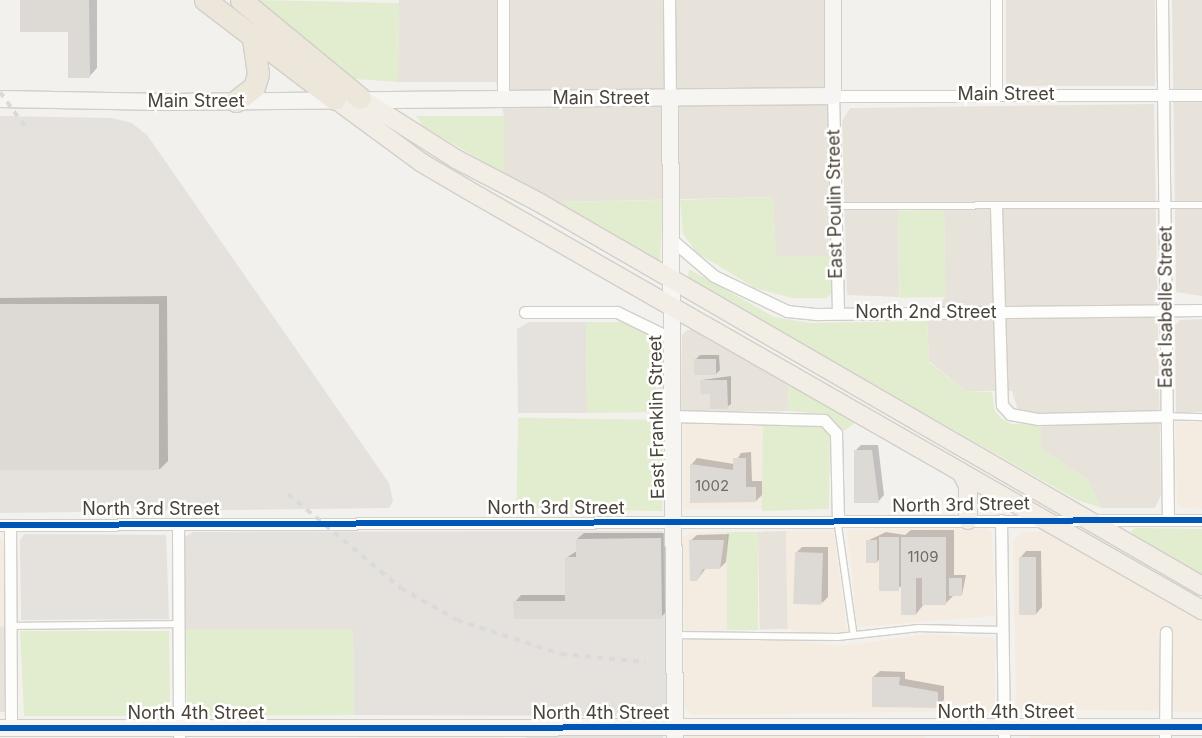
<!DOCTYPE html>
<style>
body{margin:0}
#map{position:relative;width:1202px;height:738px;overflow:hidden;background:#f3f1ee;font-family:Inter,sans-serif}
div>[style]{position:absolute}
.residential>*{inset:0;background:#e7e3db;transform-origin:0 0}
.commercial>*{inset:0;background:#f5ece1;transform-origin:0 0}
.industrial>*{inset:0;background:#e5e1dd;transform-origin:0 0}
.green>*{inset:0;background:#e1edce;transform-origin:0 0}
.shadow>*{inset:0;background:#0003}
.building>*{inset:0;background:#dddad6;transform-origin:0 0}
.roads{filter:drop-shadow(1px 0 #d1cfcb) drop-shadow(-1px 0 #d1cfcb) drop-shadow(0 1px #d1cfcb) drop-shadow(0 -1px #d1cfcb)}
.lane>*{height:5.5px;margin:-2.75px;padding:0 2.75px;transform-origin:2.75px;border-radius:2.75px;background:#fdfdfc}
.street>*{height:11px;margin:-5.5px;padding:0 5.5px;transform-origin:5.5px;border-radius:5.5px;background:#fdfdfc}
.secondary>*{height:16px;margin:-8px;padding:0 8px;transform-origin:8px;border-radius:8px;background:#f7f5f1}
.primary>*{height:18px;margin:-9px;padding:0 9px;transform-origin:9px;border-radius:9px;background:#f2eee6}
.highway>*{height:21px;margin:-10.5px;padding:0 10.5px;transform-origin:10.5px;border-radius:10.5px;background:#ede6da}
.rail>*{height:4px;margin-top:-2px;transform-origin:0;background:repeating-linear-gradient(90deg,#dadada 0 6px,transparent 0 12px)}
.cycleway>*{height:6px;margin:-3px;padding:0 3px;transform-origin:3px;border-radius:3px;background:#0057b8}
span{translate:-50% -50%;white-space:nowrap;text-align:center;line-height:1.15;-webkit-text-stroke:5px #fff;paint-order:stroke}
.number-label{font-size:15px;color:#706a60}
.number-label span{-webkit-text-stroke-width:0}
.street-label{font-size:18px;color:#4a4338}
</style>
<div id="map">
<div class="residential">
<div style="clip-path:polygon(399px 0,828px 0,831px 256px,776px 257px,773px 197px,557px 202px,504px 174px,504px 116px,496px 82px,398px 82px)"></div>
<div style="left:1006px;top:0;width:149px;height:86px"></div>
<div style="clip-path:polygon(1172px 0,1202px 0,1202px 296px,1176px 292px)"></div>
<div style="clip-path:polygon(1154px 104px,1161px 495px,1155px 508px,1101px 508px,1088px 480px,1041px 449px,1039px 413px,1018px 411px,1012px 391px,965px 391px,929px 361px,927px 321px,945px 297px,944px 202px,898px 202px,899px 297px,847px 295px,842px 121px,850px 108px)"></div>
<div style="clip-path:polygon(1202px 319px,1202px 412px,1176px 412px,1175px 325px,1180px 320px)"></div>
<div style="clip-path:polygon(687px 330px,695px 330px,788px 383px,789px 411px,681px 412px,682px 335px)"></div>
<div style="left:786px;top:531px;width:98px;height:28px;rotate:89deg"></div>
<div style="left:6px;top:626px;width:86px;height:6px;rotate:90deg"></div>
</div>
<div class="commercial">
<div style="clip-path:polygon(1175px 422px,1202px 422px,1202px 509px,1182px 508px,1177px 504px)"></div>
<div style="left:683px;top:423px;width:80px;height:86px"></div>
<div style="clip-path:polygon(987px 529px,992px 533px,995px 616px,857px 627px,847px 530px)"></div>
<div style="clip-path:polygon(786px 531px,834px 531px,847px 633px,820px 635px,788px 629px)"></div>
<div style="clip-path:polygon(1043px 531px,1202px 620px,1202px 712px,1016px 709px,1013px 540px,1022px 532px)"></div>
<div style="clip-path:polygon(691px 532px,727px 532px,728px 630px,684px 631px,682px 538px)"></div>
<div style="clip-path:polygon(0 535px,5px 544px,6px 626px,0 627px)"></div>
<div style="clip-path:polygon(927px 634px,995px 638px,995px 711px,692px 715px,684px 709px,684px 639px,775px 639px,841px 646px)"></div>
<div style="clip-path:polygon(695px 734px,921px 735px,927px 738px,685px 738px)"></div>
<div style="left:1029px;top:735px;width:126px;height:6px"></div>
<div style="clip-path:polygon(503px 736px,504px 738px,355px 738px,361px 737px)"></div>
</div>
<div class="industrial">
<div style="clip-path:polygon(0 116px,112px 118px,132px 123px,147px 135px,389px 483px,393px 501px,389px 508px,0 513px)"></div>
<div style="clip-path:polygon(529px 322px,586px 322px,587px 413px,518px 413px,517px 329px)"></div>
<div style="clip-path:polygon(663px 531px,667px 711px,659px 716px,354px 715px,353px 629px,186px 629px,185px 537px,193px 532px)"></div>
<div style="clip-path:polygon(24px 534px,166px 535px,169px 619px,21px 620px,20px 541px)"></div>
<div style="left:526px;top:735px;width:137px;height:6px"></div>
</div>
<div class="green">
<div style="clip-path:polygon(257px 0,399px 3px,398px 82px,355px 79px)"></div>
<div style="clip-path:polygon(416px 116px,504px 116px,504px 174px,423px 126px)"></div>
<div style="clip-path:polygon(773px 197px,776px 257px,831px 256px,832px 292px,827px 298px,792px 298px,755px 288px,697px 253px,683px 234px,680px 200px)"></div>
<div style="clip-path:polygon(663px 200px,660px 262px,557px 202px)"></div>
<div style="left:944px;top:210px;width:87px;height:46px;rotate:89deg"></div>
<div style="clip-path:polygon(689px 269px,774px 317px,811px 323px,927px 321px,929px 362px,965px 391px,992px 392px,995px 411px,1002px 419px,1012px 424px,1041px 423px,1041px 449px,1088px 480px,1101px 508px,1077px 500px,688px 279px)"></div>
<div style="clip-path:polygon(586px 322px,623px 322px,650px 334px,664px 364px,665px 412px,587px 413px)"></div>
<div style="clip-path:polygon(788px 383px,855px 423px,844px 431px,825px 414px,789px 411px)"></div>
<div style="left:664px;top:420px;width:91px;height:146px;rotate:91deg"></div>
<div style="clip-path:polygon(763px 423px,825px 427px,830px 436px,829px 509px,762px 511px)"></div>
<div style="clip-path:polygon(1135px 528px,1202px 529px,1202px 576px,1134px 535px,1131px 531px)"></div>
<div style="left:727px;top:532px;width:31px;height:98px"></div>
<div style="clip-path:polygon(186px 629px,353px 629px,354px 715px,192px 716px,187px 713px)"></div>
<div style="clip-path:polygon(20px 631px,169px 631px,170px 709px,163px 716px,24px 716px)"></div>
</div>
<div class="shadow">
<div style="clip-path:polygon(22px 0,97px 0,97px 68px,89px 77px,69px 31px)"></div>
<div style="clip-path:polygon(167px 296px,168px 461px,160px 469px,0 470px,0 298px)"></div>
<div style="clip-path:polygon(700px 355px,719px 355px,720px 370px,716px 374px,696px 359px)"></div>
<div style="clip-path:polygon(731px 376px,731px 404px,727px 407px,702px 380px)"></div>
<div style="clip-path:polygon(861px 445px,878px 445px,884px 495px,878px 502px,855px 451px)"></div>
<div style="clip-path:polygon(751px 452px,752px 481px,762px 481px,762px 495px,756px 501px,691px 465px,697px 458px,734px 464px,741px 453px)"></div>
<div style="clip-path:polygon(911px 530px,954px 530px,954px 575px,966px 575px,962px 595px,954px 595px,945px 604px,924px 604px,916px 614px,902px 585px,898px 589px,880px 558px,877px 562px,867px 541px,886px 532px,905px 535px)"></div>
<div style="clip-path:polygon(584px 533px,667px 533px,667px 611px,661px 617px,515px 602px,521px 595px,566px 595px,566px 558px,577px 551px,577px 539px)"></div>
<div style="clip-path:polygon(729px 534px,726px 562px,720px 568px,706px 568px,697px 580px,690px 541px,697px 535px)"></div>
<div style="clip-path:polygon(802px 547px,828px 547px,828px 597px,822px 603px,796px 553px)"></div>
<div style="clip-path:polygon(1026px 551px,1041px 551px,1042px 607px,1036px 614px,1020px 558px)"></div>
<div style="clip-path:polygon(880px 671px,905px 672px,905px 679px,944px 686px,944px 700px,938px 706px,873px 677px)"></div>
</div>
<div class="building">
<div style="clip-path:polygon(20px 0,89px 0,90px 78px,68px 78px,68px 32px,20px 32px)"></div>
<div style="left:159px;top:304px;width:166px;height:159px;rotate:90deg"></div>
<div style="left:694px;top:359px;width:22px;height:16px"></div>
<div style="clip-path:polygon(700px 380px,727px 380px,728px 409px,710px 409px,710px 394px,701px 394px)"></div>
<div style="clip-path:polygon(854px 450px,872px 450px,879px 503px,854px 503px)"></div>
<div style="clip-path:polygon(733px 458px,746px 458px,746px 487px,756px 487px,756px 502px,690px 503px,690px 464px,733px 470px)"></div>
<div style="left:879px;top:537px;width:20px;height:54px"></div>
<div style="clip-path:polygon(901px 537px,946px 537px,946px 605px,922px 605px,922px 578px,916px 578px,916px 615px,901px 615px)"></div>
<div style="clip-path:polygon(661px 538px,662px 619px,514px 619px,513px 601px,565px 601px,565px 557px,576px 557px,576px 539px)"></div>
<div style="clip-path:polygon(689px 540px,724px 540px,720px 569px,703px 569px,697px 581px,690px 581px)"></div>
<div style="left:866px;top:540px;width:11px;height:23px"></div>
<div style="left:795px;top:552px;width:28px;height:52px;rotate:2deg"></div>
<div style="left:1019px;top:557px;width:17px;height:58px"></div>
<div style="left:949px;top:578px;width:13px;height:18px"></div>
<div style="clip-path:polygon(872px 677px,900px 677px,899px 685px,938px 692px,938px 708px,872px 707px)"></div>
</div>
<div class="roads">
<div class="lane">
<div style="left:835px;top:206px;width:367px;rotate:-0.2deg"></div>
<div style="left:1167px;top:416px;width:35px;rotate:2deg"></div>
<div style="left:838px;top:522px;width:114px;rotate:81.9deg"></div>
<div style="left:10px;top:626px;width:168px;rotate:-0.7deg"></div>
<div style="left:676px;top:635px;width:162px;rotate:0.7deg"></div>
<div style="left:838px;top:637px;width:81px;rotate:-6.4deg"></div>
<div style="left:918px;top:628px;width:84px;rotate:1.4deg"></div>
</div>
<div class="street">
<div style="left:503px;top:0;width:99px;rotate:90deg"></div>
<div style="left:669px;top:0;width:98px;rotate:89.4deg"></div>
<div style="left:996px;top:0;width:94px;rotate:90deg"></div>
<div style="left:1162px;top:0;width:520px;rotate:89.34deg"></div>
<div style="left:996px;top:207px;width:198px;rotate:88.3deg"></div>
<div style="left:1002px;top:405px;width:12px;rotate:48deg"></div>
<div style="left:1010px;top:414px;width:28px;rotate:10deg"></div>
<div style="left:1038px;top:419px;width:128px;rotate:-1.3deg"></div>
<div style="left:672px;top:240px;width:55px;rotate:40.6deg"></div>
<div style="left:714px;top:276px;width:81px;rotate:25.6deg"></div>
<div style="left:787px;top:311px;width:30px;rotate:6deg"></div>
<div style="left:817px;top:314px;width:385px;rotate:-0.6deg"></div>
<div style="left:525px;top:312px;width:92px"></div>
<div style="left:617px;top:312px;width:61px;rotate:26.1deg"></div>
<div style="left:838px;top:312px;width:216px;rotate:-91.3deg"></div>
<div style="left:833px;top:96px;width:369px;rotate:-0.2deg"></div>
<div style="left:672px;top:416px;width:152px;rotate:1.5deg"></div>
<div style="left:824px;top:420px;width:18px;rotate:47deg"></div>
<div style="left:836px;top:433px;width:89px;rotate:88.7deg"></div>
<div style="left:1001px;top:520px;width:218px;rotate:89.2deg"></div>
<div style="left:178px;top:524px;width:214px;rotate:89.7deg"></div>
<div style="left:0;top:525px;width:1202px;rotate:-0.24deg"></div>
<div style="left:10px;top:525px;width:203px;rotate:89.7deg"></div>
<div style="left:1165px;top:738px;width:106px;rotate:-89.5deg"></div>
</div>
<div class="secondary">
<div style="left:670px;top:98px;width:640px;rotate:89.55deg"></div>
<div style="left:0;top:99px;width:165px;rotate:1deg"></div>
<div style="left:165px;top:102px;width:668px;rotate:-0.51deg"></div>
<div style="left:833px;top:96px;width:96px;rotate:-90deg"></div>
<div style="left:0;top:728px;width:1202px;rotate:-0.05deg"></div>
</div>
<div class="primary">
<div style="left:360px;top:98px;width:114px;rotate:32.4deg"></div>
<div style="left:456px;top:159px;width:95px;rotate:27.6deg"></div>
<div style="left:540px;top:203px;width:765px;rotate:30.05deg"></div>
<div style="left:335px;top:99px;width:108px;rotate:36.3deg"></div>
<div style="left:422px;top:163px;width:53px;rotate:30.4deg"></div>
<div style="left:468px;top:190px;width:846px;rotate:29.78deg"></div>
<div style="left:961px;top:472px;width:16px;rotate:63deg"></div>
<div style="left:968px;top:486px;width:34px;rotate:90deg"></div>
</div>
<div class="highway">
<div style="left:205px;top:0;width:163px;rotate:37.3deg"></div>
<div style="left:241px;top:0;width:154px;rotate:39.5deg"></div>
<div style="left:236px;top:101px;width:23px;rotate:-38deg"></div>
<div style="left:254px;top:87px;width:14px;rotate:-73deg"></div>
<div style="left:258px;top:74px;width:36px;rotate:-98deg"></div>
</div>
</div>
<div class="rail">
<div style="left:0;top:92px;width:44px;rotate:54.2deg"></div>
<div style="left:288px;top:494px;width:147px;rotate:39.8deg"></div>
<div style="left:401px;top:588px;width:64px;rotate:29.7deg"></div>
<div style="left:457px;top:620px;width:109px;rotate:18.1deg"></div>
<div style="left:561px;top:654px;width:85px;rotate:5.4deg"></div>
</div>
<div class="cycleway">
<div style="left:0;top:525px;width:1202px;rotate:-0.24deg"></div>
<div style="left:0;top:728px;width:1202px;rotate:-0.05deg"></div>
</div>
<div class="number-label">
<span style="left:712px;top:486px">1002</span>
<span style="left:923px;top:557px">1109</span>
</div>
<div class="street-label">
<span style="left:1006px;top:94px">Main Street</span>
<span style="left:601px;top:98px">Main Street</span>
<span style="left:196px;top:101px">Main Street</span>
<span style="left:835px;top:204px;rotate:-91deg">East Poulin Street</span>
<span style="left:1166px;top:307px;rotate:-90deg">East Isabelle Street</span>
<span style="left:926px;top:312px">North 2nd Street</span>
<span style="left:657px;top:417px;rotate:-91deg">East Franklin Street</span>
<span style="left:961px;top:505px;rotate:-1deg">North 3rd Street</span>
<span style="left:556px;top:508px">North 3rd Street</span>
<span style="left:151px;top:509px">North 3rd Street</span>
<span style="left:1006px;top:712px">North 4th Street</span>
<span style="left:196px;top:713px">North 4th Street</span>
<span style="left:601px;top:713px">North 4th Street</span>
</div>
</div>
